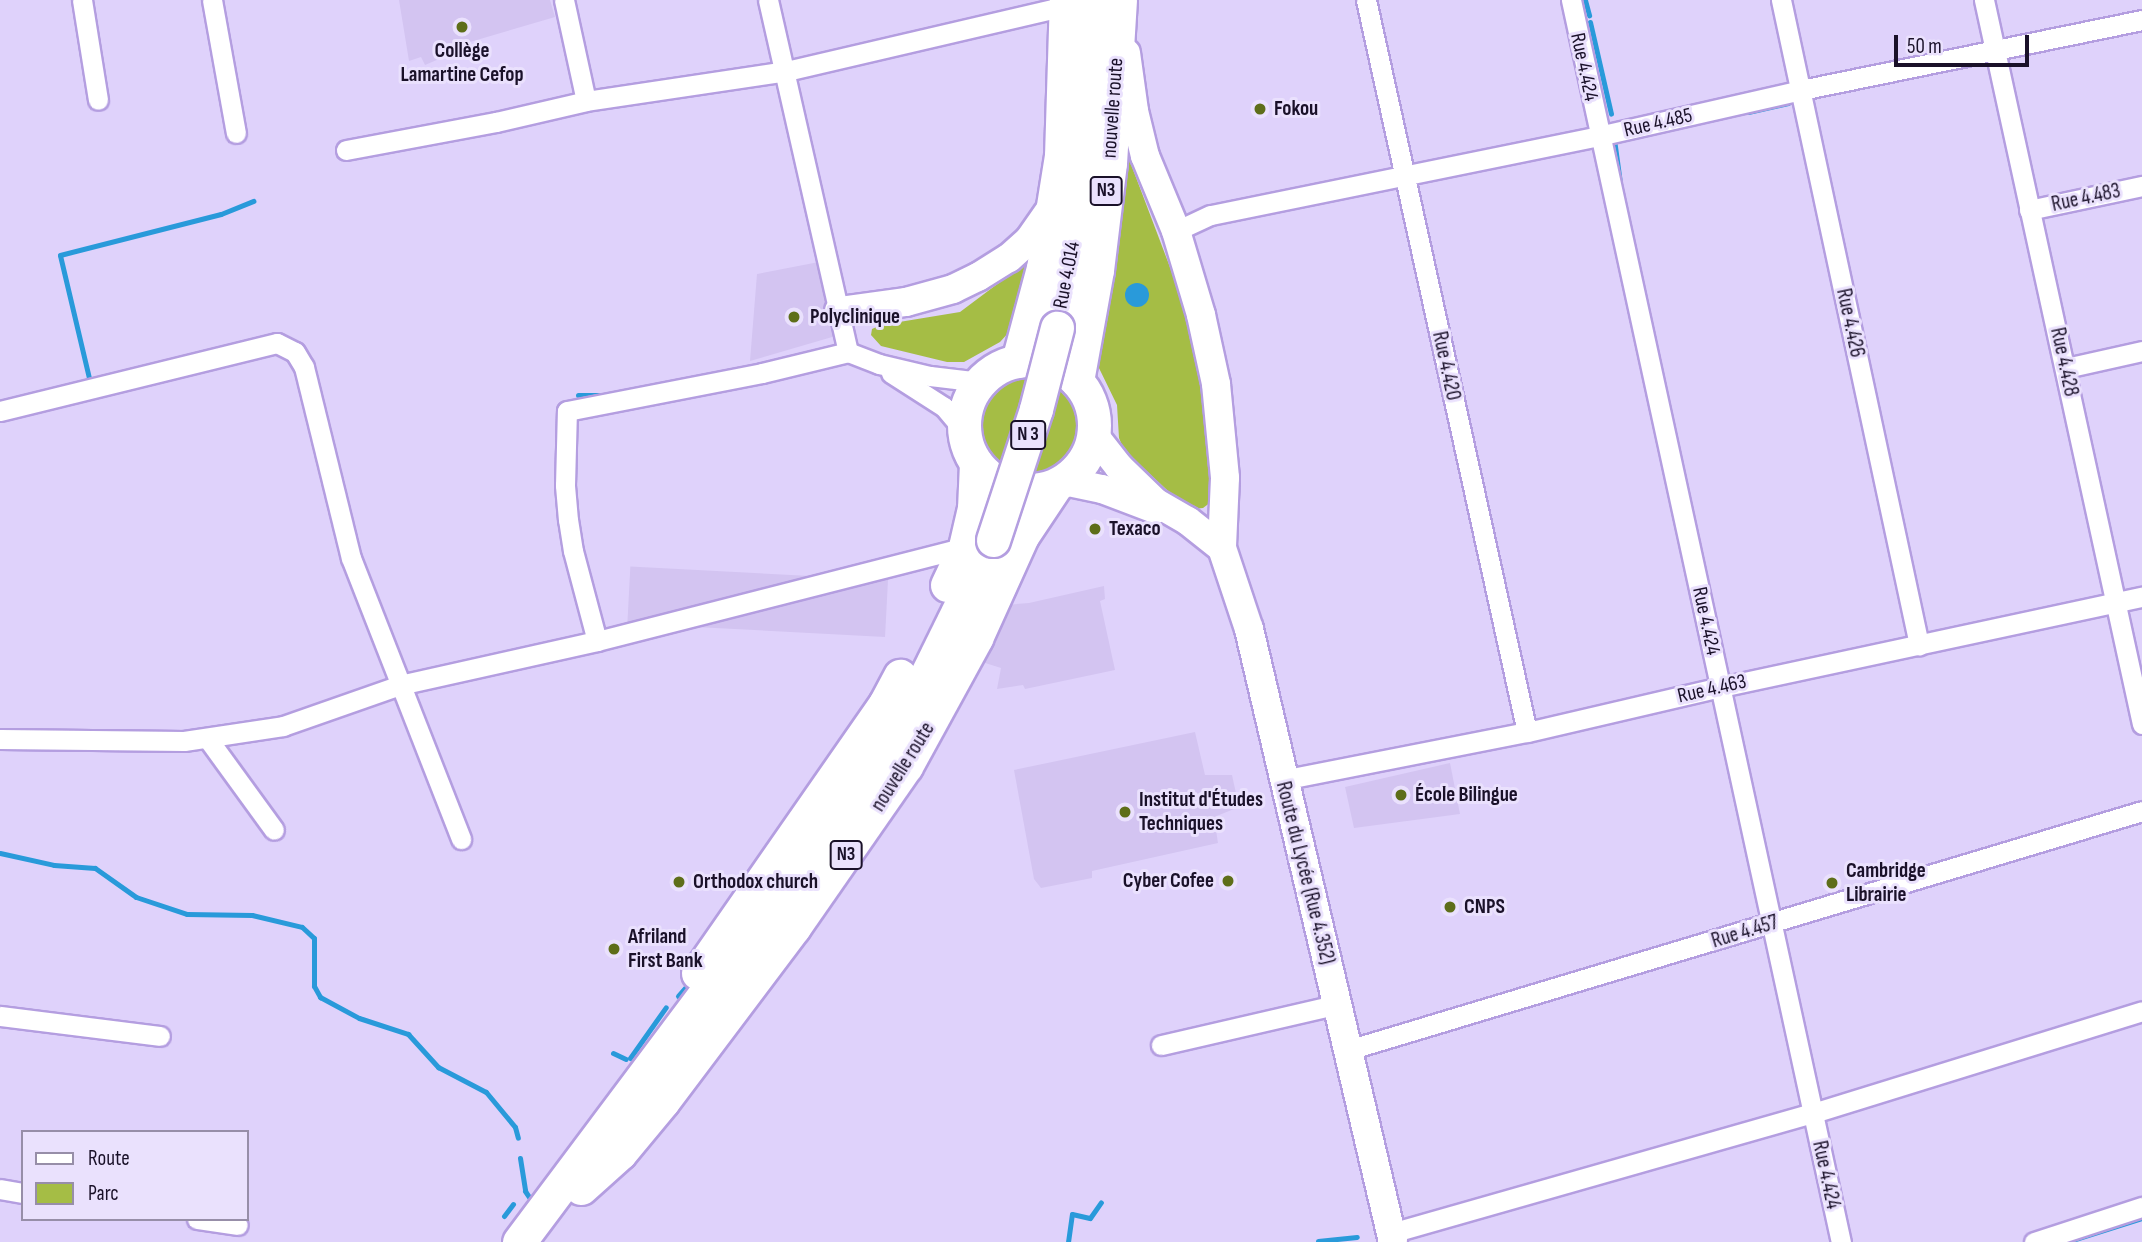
<!DOCTYPE html>
<meta charset="utf-8">
<style>
body{margin:0}
#map{position:relative;width:2142px;height:1242px;overflow:hidden;background:#dfd2fb;font-family:"Sofia Sans Condensed",sans-serif}
div>[style]{position:absolute}
.built>*{inset:0;background:#d3c4f1;transform-origin:0 0}
.green>*{inset:0;background:#a5bd45}
.round{border-radius:50%}
.water>*{inset:0;background:#299ada}
.stream>*{height:5px;margin:-2.5px;padding:0 2.5px;transform-origin:2.5px;border-radius:2.5px;background:#299ada}
.roads{filter:drop-shadow(2px 0 #b49ee0) drop-shadow(-2px 0 #b49ee0) drop-shadow(0 2px #b49ee0) drop-shadow(0 -2px #b49ee0)}
.minor>*{height:19px;margin:-9.5px;padding:0 9.5px;transform-origin:9.5px;border-radius:9.5px;background:#fff}
.secondary>*{height:28px;margin:-14px;padding:0 14px;transform-origin:14px;border-radius:14px;background:#fff}
.trunk>*{height:33px;margin:-16.5px;padding:0 16.5px;transform-origin:16.5px;border-radius:16.5px;background:#fff}
.trunk>.ring{margin:-16.5px;padding:0;box-sizing:content-box;background:none;border:33px solid #fff;border-radius:50%}
.bridges{filter:drop-shadow(2px 0 #b49ee0) drop-shadow(-2px 0 #b49ee0) drop-shadow(0 2px #b49ee0) drop-shadow(0 -2px #b49ee0)}
.trunk-bridge>*{height:33px;margin:-16.5px;padding:0 16.5px;transform-origin:16.5px;border-radius:16.5px;background:#fff}
.dots>*{width:19px;height:19px;translate:-50% -50%;box-sizing:border-box;border:4px solid #eae1fd;border-radius:50%}
span{translate:-50% -50%;white-space:nowrap;text-align:center;line-height:1.15;-webkit-text-stroke:6px #eae1fd;paint-order:stroke}
.shield-label span{padding:2px 5px;background:#eae1fd;border:2px solid;border-radius:5px;-webkit-text-stroke-width:0}
.shield-label{font-size:19px;color:#1a1129;font-weight:700}
.poi-label{font-size:21px;color:#1a1129;font-weight:700}
.left{translate:0 -50%;text-align:left}
.right{translate:-100% -50%;text-align:right}
.street-label{font-size:21px;color:#1a1129}
.legend{position:absolute;left:21px;top:1130px;width:228px;height:91px;box-sizing:border-box;background:#eae1fd;border:2px solid #978ea8;margin:0;padding:9px 12px;list-style:none;font-size:21px;color:#1a1129}
.legend li{display:flex;align-items:center;gap:14px;height:35px}
.legend b{width:35px;border:2px solid #978ea8}
.scale{position:absolute;left:1894px;top:35px;width:135px;height:32px;box-sizing:border-box;border:4px solid #1a1129;border-top:0;padding-left:9px;font-size:21px;line-height:24px;white-space:nowrap;color:#1a1129;-webkit-text-stroke:5px #eae1fd;paint-order:stroke}
</style>
<div id="map">
<div class="built">
<div style="clip-path:polygon(399px 0,550px 0,555px 17px,436px 52px,439px 59px,425px 65px,421px 57px,409px 61px)"></div>
<div style="clip-path:polygon(824px 261px,839px 335px,750px 361px,757px 274px)"></div>
<div style="left:888px;top:580px;width:57px;height:258px;rotate:93deg"></div>
<div style="clip-path:polygon(1104px 586px,1105px 599px,1100px 601px,1115px 670px,1025px 689px,1023px 685px,997px 689px,1001px 668px,982px 662px,1005px 605px,1029px 603px)"></div>
<div style="clip-path:polygon(1195px 732px,1205px 775px,1232px 775px,1239px 807px,1214px 817px,1218px 843px,1092px 871px,1092px 878px,1041px 888px,1034px 879px,1014px 770px)"></div>
<div style="clip-path:polygon(1450px 763px,1460px 814px,1354px 828px,1345px 787px)"></div>
</div>
<div class="green">
<div style="clip-path:polygon(1126px 151px,1179px 291px,1196px 358px,1212px 466px,1211px 502px,1203px 508px,1193px 509px,1182px 504px,1124px 450px,1119px 438px,1117px 405px,1098px 366px,1096px 353px)"></div>
<div style="clip-path:polygon(1028px 261px,1010px 331px,1000px 342px,964px 362px,947px 362px,881px 346px,871px 335px,872px 329px,881px 325px,960px 312px)"></div>
<div class="round" style="left:978px;top:375px;width:102px;height:102px"></div>
</div>
<div class="water">
<div class="round" style="left:1125px;top:283px;width:24px;height:24px"></div>
</div>
<div class="stream">
<div style="left:1585px;top:0;width:16px;rotate:75deg"></div>
<div style="left:1590px;top:22px;width:94px;rotate:77.1deg"></div>
<div style="left:1748px;top:112px;width:41px;rotate:-12.7deg"></div>
<div style="left:1614px;top:139px;width:44px;rotate:82.2deg"></div>
<div style="left:89px;top:378px;width:126px;rotate:-103.3deg"></div>
<div style="left:60px;top:255px;width:166px;rotate:-14.3deg"></div>
<div style="left:221px;top:214px;width:35px;rotate:-22deg"></div>
<div style="left:578px;top:395px;width:25px"></div>
<div style="left:0;top:853px;width:55px;rotate:12.5deg"></div>
<div style="left:54px;top:865px;width:41px;rotate:4.2deg"></div>
<div style="left:95px;top:868px;width:50px;rotate:35.3deg"></div>
<div style="left:136px;top:897px;width:54px;rotate:18.4deg"></div>
<div style="left:187px;top:914px;width:65px;rotate:0.9deg"></div>
<div style="left:252px;top:915px;width:51px;rotate:13.5deg"></div>
<div style="left:302px;top:927px;width:16px;rotate:43deg"></div>
<div style="left:314px;top:938px;width:48px;rotate:90deg"></div>
<div style="left:314px;top:986px;width:13px;rotate:61deg"></div>
<div style="left:320px;top:997px;width:44px;rotate:28.3deg"></div>
<div style="left:359px;top:1018px;width:52px;rotate:18.1deg"></div>
<div style="left:408px;top:1034px;width:45px;rotate:47.7deg"></div>
<div style="left:438px;top:1067px;width:54px;rotate:27.5deg"></div>
<div style="left:486px;top:1092px;width:45px;rotate:50.4deg"></div>
<div style="left:515px;top:1127px;width:11px;rotate:75deg"></div>
<div style="left:678px;top:996px;width:21px;rotate:-49deg"></div>
<div style="left:613px;top:1053px;width:14px;rotate:25deg"></div>
<div style="left:630px;top:1058px;width:62px;rotate:-54.8deg"></div>
<div style="left:520px;top:1158px;width:33px;rotate:81deg"></div>
<div style="left:525px;top:1191px;width:14px;rotate:56deg"></div>
<div style="left:504px;top:1216px;width:15px;rotate:-53deg"></div>
<div style="left:1318px;top:1241px;width:39px;rotate:-6deg"></div>
<div style="left:1068px;top:1242px;width:28px;rotate:-82deg"></div>
<div style="left:1072px;top:1214px;width:18px;rotate:13deg"></div>
<div style="left:1090px;top:1218px;width:19px;rotate:-55deg"></div>
<div style="left:2066px;top:1242px;width:80px;rotate:-17.5deg"></div>
</div>
<div class="roads">
<div class="minor">
<div style="left:82px;top:0;width:101px;rotate:80.9deg"></div>
<div style="left:212px;top:0;width:135px;rotate:79.8deg"></div>
<div style="left:564px;top:0;width:103px;rotate:77.7deg"></div>
<div style="left:586px;top:101px;width:202px;rotate:-8.5deg"></div>
<div style="left:786px;top:71px;width:287px;rotate:-13.1deg"></div>
<div style="left:768px;top:0;width:361px;rotate:77.2deg"></div>
<div style="left:1366px;top:0;width:749px;rotate:77.6deg"></div>
<div style="left:1571px;top:0;width:1271px;rotate:77.74deg"></div>
<div style="left:1781px;top:0;width:660px;rotate:77.92deg"></div>
<div style="left:1984px;top:0;width:741px;rotate:77.69deg"></div>
<div style="left:346px;top:150px;width:153px;rotate:-10.6deg"></div>
<div style="left:496px;top:122px;width:92px;rotate:-13.1deg"></div>
<div style="left:2029px;top:210px;width:116px;rotate:-12deg"></div>
<div style="left:1176px;top:231px;width:38px;rotate:-25deg"></div>
<div style="left:1211px;top:215px;width:396px;rotate:-11.5deg"></div>
<div style="left:1599px;top:136px;width:207px;rotate:-12.8deg"></div>
<div style="left:1801px;top:90px;width:348px;rotate:-11.6deg"></div>
<div style="left:2066px;top:368px;width:78px;rotate:-12.6deg"></div>
<div style="left:891px;top:373px;width:63px;rotate:32.7deg"></div>
<div style="left:944px;top:407px;width:31px;rotate:50deg"></div>
<div style="left:0;top:411px;width:285px;rotate:-13.8deg"></div>
<div style="left:277px;top:343px;width:20px;rotate:27deg"></div>
<div style="left:295px;top:352px;width:17px;rotate:59deg"></div>
<div style="left:304px;top:367px;width:197px;rotate:76.2deg"></div>
<div style="left:351px;top:558px;width:302px;rotate:68.6deg"></div>
<div style="left:597px;top:641px;width:93px;rotate:-104.9deg"></div>
<div style="left:573px;top:551px;width:31px;rotate:-99deg"></div>
<div style="left:568px;top:520px;width:35px;rotate:-95deg"></div>
<div style="left:565px;top:485px;width:74px;rotate:-88.5deg"></div>
<div style="left:567px;top:411px;width:199px;rotate:-11deg"></div>
<div style="left:762px;top:373px;width:89px;rotate:-13.7deg"></div>
<div style="left:848px;top:352px;width:33px;rotate:21deg"></div>
<div style="left:879px;top:364px;width:52px;rotate:13.2deg"></div>
<div style="left:930px;top:376px;width:51px;rotate:6.7deg"></div>
<div style="left:0;top:739px;width:184px;rotate:0.6deg"></div>
<div style="left:184px;top:741px;width:100px;rotate:-8.6deg"></div>
<div style="left:283px;top:726px;width:124px;rotate:-19.3deg"></div>
<div style="left:400px;top:685px;width:202px;rotate:-12.6deg"></div>
<div style="left:597px;top:641px;width:380px;rotate:-14.3deg"></div>
<div style="left:208px;top:739px;width:112px;rotate:54deg"></div>
<div style="left:1282px;top:780px;width:250px;rotate:-11.1deg"></div>
<div style="left:1527px;top:732px;width:199px;rotate:-13.1deg"></div>
<div style="left:1721px;top:687px;width:431px;rotate:-12.1deg"></div>
<div style="left:0;top:1016px;width:161px;rotate:7.1deg"></div>
<div style="left:1161px;top:1045px;width:182px;rotate:-13deg"></div>
<div style="left:1348px;top:1050px;width:829px;rotate:-16.75deg"></div>
<div style="left:0;top:1189px;width:23px;rotate:10deg"></div>
<div style="left:197px;top:1219px;width:41px;rotate:8.3deg"></div>
<div style="left:1391px;top:1233px;width:439px;rotate:-15.9deg"></div>
<div style="left:1813px;top:1113px;width:344px;rotate:-17.2deg"></div>
<div style="left:2034px;top:1242px;width:114px;rotate:-18deg"></div>
</div>
<div class="secondary">
<div style="left:1126px;top:53px;width:59px;rotate:82.1deg"></div>
<div style="left:1134px;top:111px;width:46px;rotate:76.3deg"></div>
<div style="left:1145px;top:156px;width:81px;rotate:67.5deg"></div>
<div style="left:1176px;top:231px;width:88px;rotate:73.4deg"></div>
<div style="left:1201px;top:315px;width:71px;rotate:77.7deg"></div>
<div style="left:1216px;top:384px;width:94px;rotate:84.5deg"></div>
<div style="left:1225px;top:478px;width:70px;rotate:92.5deg"></div>
<div style="left:839px;top:311px;width:68px;rotate:-7.7deg"></div>
<div style="left:906px;top:302px;width:49px;rotate:-15.5deg"></div>
<div style="left:953px;top:289px;width:28px;rotate:-26deg"></div>
<div style="left:978px;top:277px;width:36px;rotate:-32deg"></div>
<div style="left:1009px;top:258px;width:27px;rotate:-42deg"></div>
<div style="left:1029px;top:240px;width:40px;rotate:-55.1deg"></div>
<div style="left:1094px;top:435px;width:41px;rotate:52deg"></div>
<div style="left:1119px;top:467px;width:50px;rotate:44.2deg"></div>
<div style="left:1155px;top:502px;width:38px;rotate:30deg"></div>
<div style="left:1188px;top:521px;width:43px;rotate:38.5deg"></div>
<div style="left:1222px;top:548px;width:85px;rotate:71.6deg"></div>
<div style="left:1249px;top:629px;width:630px;rotate:76.78deg"></div>
<div style="left:1064px;top:481px;width:39px;rotate:12deg"></div>
<div style="left:1102px;top:489px;width:57px;rotate:20.7deg"></div>
</div>
<div class="trunk">
<div style="left:1057px;top:328px;width:118px;rotate:-78.8deg"></div>
<div style="left:1080px;top:212px;width:115px;rotate:-85deg"></div>
<div style="left:1090px;top:97px;width:97px;rotate:-90.6deg"></div>
<div class="ring" style="left:964px;top:360px;width:97px;height:97px"></div>
<div style="left:1018px;top:361px;width:96px;rotate:-75deg"></div>
<div style="left:1043px;top:268px;width:113px;rotate:-80.9deg"></div>
<div style="left:1061px;top:156px;width:156px;rotate:-88.2deg"></div>
<div style="left:1077px;top:381px;width:113px;rotate:-79.8deg"></div>
<div style="left:1097px;top:270px;width:108px;rotate:-83.1deg"></div>
<div style="left:1110px;top:163px;width:163px;rotate:-86.5deg"></div>
<div style="left:947px;top:585px;width:42px;rotate:-64.7deg"></div>
<div style="left:965px;top:547px;width:39px;rotate:-77deg"></div>
<div style="left:974px;top:509px;width:46px;rotate:-87.5deg"></div>
<div style="left:698px;top:973px;width:328px;rotate:-55.2deg"></div>
<div style="left:885px;top:704px;width:32px;rotate:-62deg"></div>
<div style="left:581px;top:1188px;width:52px;rotate:-41.9deg"></div>
<div style="left:620px;top:1153px;width:67px;rotate:-50.4deg"></div>
<div style="left:663px;top:1101px;width:218px;rotate:-53deg"></div>
<div style="left:794px;top:927px;width:196px;rotate:-55.2deg"></div>
<div style="left:906px;top:766px;width:146px;rotate:-61.3deg"></div>
<div style="left:976px;top:638px;width:112px;rotate:-65.7deg"></div>
<div style="left:1022px;top:536px;width:61px;rotate:-56.3deg"></div>
<div style="left:519px;top:1242px;width:344px;rotate:-53.2deg"></div>
<div style="left:725px;top:967px;width:28px;rotate:-42deg"></div>
<div style="left:746px;top:948px;width:220px;rotate:-54.4deg"></div>
<div style="left:874px;top:769px;width:100px;rotate:-60.6deg"></div>
<div style="left:923px;top:682px;width:158px;rotate:-63.8deg"></div>
</div>
</div>
<div class="bridges">
<div class="trunk-bridge">
<div style="left:993px;top:540px;width:138px;rotate:-71.8deg"></div>
<div style="left:1036px;top:409px;width:84px;rotate:-75.5deg"></div>
</div>
</div>
<div class="dots">
<div style="left:462px;top:27px;background:#5e6e19"></div>
<div style="left:1260px;top:109px;background:#5e6e19"></div>
<div style="left:794px;top:317px;background:#5e6e19"></div>
<div style="left:1095px;top:529px;background:#5e6e19"></div>
<div style="left:1401px;top:795px;background:#5e6e19"></div>
<div style="left:1125px;top:812px;background:#5e6e19"></div>
<div style="left:1228px;top:881px;background:#5e6e19"></div>
<div style="left:679px;top:882px;background:#5e6e19"></div>
<div style="left:1832px;top:883px;background:#5e6e19"></div>
<div style="left:1450px;top:907px;background:#5e6e19"></div>
<div style="left:614px;top:949px;background:#5e6e19"></div>
</div>
<div class="shield-label">
<span style="left:1106px;top:191px">N3</span>
<span style="left:1028px;top:435px">N 3</span>
<span style="left:846px;top:855px">N3</span>
</div>
<div class="poi-label">
<span style="left:462px;top:63px">Collège<br>Lamartine Cefop</span>
<span class="left" style="left:1274px;top:109px">Fokou</span>
<span class="left" style="left:810px;top:317px">Polyclinique</span>
<span class="left" style="left:1109px;top:529px">Texaco</span>
<span class="left" style="left:1415px;top:795px">École Bilingue</span>
<span class="left" style="left:1139px;top:812px">Institut d'Études<br>Techniques</span>
<span class="left" style="left:1846px;top:883px">Cambridge<br>Librairie</span>
<span class="right" style="left:1214px;top:881px">Cyber Cofee</span>
<span class="left" style="left:693px;top:882px">Orthodox church</span>
<span class="left" style="left:1464px;top:907px">CNPS</span>
<span class="left" style="left:628px;top:949px">Afriland<br>First Bank</span>
</div>
<div class="street-label">
<span style="left:1584px;top:67px;rotate:78deg">Rue 4.424</span>
<span style="left:1113px;top:108px;rotate:-86deg">nouvelle route</span>
<span style="left:1658px;top:123px;rotate:-13deg">Rue 4.485</span>
<span style="left:2086px;top:198px;rotate:-12deg">Rue 4.483</span>
<span style="left:1067px;top:275px;rotate:-79deg">Rue 4.014</span>
<span style="left:1850px;top:323px;rotate:78deg">Rue 4.426</span>
<span style="left:2064px;top:362px;rotate:78deg">Rue 4.428</span>
<span style="left:1446px;top:366px;rotate:78deg">Rue 4.420</span>
<span style="left:1706px;top:621px;rotate:78deg">Rue 4.424</span>
<span style="left:1712px;top:689px;rotate:-13deg">Rue 4.463</span>
<span style="left:903px;top:767px;rotate:-58deg">nouvelle route</span>
<span style="left:1305px;top:873px;rotate:76deg">Route du Lycée (Rue 4.352)</span>
<span style="left:1745px;top:932px;rotate:-17deg">Rue 4.457</span>
<span style="left:1826px;top:1175px;rotate:78deg">Rue 4.424</span>
</div>
<ul class="legend">
<li><b style="height:9px;background:#fff"></b>Route</li>
<li><b style="height:19px;background:#a5bd45"></b>Parc</li>
</ul>
<div class="scale">50 m</div>
</div>
